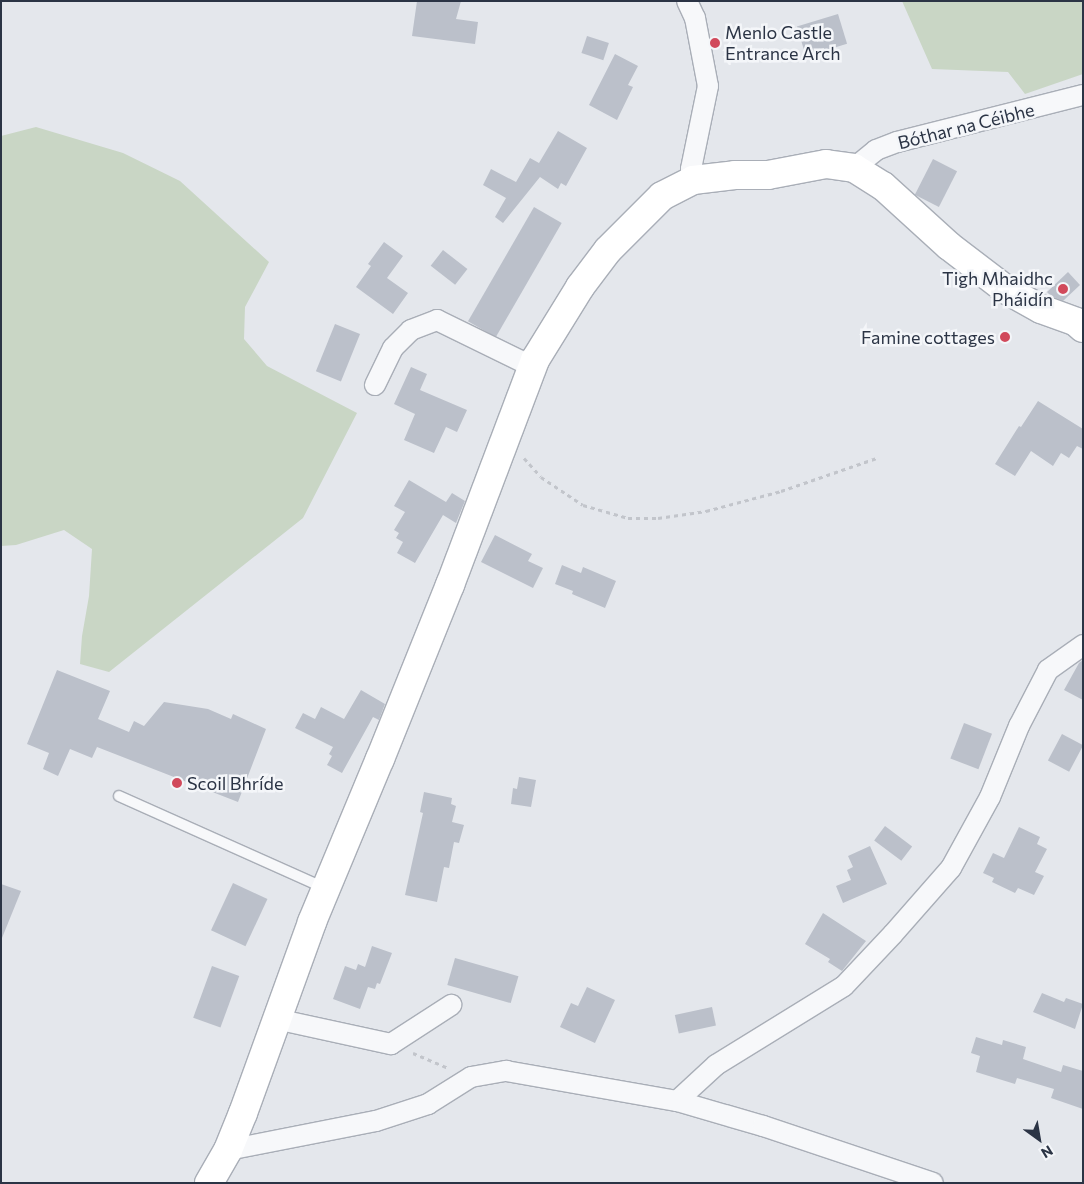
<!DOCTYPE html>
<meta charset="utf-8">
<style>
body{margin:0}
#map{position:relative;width:1084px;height:1184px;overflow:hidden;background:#e4e7ec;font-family:Commissioner,sans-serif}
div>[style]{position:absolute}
.green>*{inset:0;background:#c9d6c5}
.building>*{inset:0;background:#bbc0ca;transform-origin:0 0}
.path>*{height:3px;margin-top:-1.5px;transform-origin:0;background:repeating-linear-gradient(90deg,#c2c5cb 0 4px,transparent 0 8px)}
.roads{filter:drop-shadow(1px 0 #a9aeb7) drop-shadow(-1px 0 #a9aeb7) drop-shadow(0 1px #a9aeb7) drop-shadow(0 -1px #a9aeb7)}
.lane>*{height:10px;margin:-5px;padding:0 5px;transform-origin:5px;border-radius:5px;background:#f7f8fa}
.street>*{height:20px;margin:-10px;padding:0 10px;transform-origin:10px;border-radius:10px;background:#f7f8fa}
.secondary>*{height:28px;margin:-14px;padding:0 14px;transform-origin:14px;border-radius:14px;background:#fff}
.dots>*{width:14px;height:14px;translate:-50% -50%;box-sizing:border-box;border:2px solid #f4f6f9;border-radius:50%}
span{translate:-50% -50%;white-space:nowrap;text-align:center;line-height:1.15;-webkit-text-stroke:5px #f4f6f9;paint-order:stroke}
.poi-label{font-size:18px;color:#2b3445}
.left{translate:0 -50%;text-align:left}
.right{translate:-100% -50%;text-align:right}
.street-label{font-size:18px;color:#2b3445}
.frame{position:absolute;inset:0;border:2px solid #2b3445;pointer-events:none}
.north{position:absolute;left:1014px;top:1114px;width:50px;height:50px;-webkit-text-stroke:4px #f4f6f9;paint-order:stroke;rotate:148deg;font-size:14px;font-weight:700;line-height:20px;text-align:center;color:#2b3445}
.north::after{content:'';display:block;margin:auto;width:18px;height:22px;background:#2b3445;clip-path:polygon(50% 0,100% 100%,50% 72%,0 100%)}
</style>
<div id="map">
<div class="green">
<div style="clip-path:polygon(902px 1px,1083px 1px,1083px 74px,1025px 94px,1008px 72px,932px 69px)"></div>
<div style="clip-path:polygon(36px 127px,123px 153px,180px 181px,269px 262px,245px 307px,244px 339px,267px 366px,357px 413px,303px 518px,109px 672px,80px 664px,82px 636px,89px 596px,92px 549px,64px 530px,16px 545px,1px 546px,1px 136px)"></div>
</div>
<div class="building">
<div style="clip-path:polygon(417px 1px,461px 1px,456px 19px,478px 22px,475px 44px,412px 36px)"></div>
<div style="left:838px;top:14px;width:31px;height:43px;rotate:73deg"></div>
<div style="left:587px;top:36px;width:23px;height:18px;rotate:18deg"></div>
<div style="clip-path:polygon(615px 54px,638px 66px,628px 85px,633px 87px,617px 120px,589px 105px)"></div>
<div style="clip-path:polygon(558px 131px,587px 148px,566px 186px,561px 183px,558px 189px,540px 177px,503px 223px,495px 217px,506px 198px,483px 185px,491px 169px,516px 182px,530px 158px,539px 163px)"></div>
<div style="left:933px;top:159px;width:27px;height:40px;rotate:27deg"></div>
<div style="left:534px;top:207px;width:32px;height:132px;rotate:30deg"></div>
<div style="clip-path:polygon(384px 242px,403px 256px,387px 278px,408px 293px,393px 314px,356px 287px,371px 266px,368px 264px)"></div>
<div style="left:443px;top:250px;width:31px;height:20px;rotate:38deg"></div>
<div style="clip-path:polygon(1068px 272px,1080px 285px,1063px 301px,1051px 296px,1047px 292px)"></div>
<div style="left:335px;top:324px;width:27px;height:51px;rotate:22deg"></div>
<div style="clip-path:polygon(411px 367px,427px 374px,420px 390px,467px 410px,457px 432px,446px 427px,434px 453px,404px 440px,415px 414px,394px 404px)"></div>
<div style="clip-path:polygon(1038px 401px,1083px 429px,1083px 449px,1077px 446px,1069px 458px,1061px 453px,1053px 466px,1031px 451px,1015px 476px,995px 464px,1019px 426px,1021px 427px)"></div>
<div style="clip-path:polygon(409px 480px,446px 502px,452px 493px,465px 501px,456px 523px,443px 515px,415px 563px,397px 553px,403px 542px,396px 538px,399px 533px,394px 530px,405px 512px,394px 506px)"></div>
<div style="clip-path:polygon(495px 535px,532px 554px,528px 561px,543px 568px,533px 588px,481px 562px)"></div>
<div style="clip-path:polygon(562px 565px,581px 573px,583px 567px,616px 581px,605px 608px,572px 594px,573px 591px,555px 584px)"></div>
<div style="clip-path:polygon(1083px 660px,1083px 700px,1064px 690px,1079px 663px)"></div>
<div style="clip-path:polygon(57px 670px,110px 691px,98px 719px,129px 732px,134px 721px,144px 726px,164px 702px,208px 709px,231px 719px,233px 714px,266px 729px,238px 802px,97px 747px,92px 758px,70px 749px,58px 776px,43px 769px,49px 753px,27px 744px)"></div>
<div style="clip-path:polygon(361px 690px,385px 704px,379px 720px,373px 717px,342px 773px,327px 765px,332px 756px,329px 754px,333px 747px,295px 728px,303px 713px,315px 719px,321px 707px,344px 719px)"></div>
<div style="left:964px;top:723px;width:30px;height:38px;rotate:21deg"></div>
<div style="left:1062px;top:734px;width:24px;height:30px;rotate:28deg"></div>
<div style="clip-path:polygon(519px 777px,536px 780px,531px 807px,511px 804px,513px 788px,517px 789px)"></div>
<div style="clip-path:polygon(424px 792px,452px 798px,451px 804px,456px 806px,452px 822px,464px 825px,459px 843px,454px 842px,449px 868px,444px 867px,437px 902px,405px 895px,423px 813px,420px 812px)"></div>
<div style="left:885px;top:826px;width:34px;height:18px;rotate:37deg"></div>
<div style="clip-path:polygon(1019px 827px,1040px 837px,1037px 844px,1047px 849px,1035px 872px,1044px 876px,1034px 895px,1018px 888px,1015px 893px,992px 882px,994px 878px,983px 873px,993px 853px,1004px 858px)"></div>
<div style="clip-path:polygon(870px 846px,887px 884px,843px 903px,836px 886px,851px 880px,847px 870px,853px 867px,848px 856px)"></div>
<div style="left:233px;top:883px;width:38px;height:52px;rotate:25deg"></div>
<div style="clip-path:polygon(1px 884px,21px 891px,2px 938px,1px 938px)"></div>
<div style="clip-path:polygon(823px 913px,866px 941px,842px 971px,828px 962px,830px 959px,805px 944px)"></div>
<div style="clip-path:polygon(372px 946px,392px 953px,380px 984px,377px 983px,375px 989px,368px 987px,360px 1009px,333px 999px,345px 966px,356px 970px,358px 964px,365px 967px)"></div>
<div style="left:455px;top:958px;width:66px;height:28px;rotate:16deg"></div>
<div style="left:212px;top:966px;width:29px;height:55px;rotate:20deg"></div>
<div style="clip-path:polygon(587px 987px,615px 1000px,595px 1043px,560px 1027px,571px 1003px,578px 1006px)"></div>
<div style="clip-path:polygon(1042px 993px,1064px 1002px,1066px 998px,1083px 1004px,1075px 1029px,1033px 1012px)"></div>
<div style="left:712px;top:1007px;width:19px;height:38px;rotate:78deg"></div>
<div style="clip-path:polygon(976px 1037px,1002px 1045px,1003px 1040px,1026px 1047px,1023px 1059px,1061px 1072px,1063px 1065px,1083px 1071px,1083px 1109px,1051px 1098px,1054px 1089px,1017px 1078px,1015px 1084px,976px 1072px,980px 1056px,971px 1053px)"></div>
</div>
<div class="path">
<div style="left:524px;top:458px;width:25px;rotate:48deg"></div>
<div style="left:541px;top:477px;width:50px;rotate:33.7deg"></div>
<div style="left:583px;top:505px;width:47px;rotate:16.1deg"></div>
<div style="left:628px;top:518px;width:30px"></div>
<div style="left:658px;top:518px;width:49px;rotate:-8.3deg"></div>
<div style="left:706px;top:511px;width:78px;rotate:-14.9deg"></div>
<div style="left:781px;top:491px;width:102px;rotate:-19deg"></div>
<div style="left:413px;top:1053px;width:38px;rotate:23deg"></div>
</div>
<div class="roads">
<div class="lane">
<div style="left:119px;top:796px;width:226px;rotate:24.1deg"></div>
</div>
<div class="street">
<div style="left:687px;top:1px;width:19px;rotate:65deg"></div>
<div style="left:695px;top:18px;width:69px;rotate:79.2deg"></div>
<div style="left:708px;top:86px;width:85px;rotate:101.6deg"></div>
<div style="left:691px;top:169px;width:11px;rotate:80deg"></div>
<div style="left:854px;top:168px;width:28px;rotate:-39deg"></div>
<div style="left:876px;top:150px;width:22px;rotate:-21deg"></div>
<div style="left:897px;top:142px;width:192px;rotate:-14.2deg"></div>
<div style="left:375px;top:385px;width:41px;rotate:-64.1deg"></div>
<div style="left:393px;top:348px;width:25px;rotate:-45deg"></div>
<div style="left:411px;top:330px;width:28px;rotate:-21deg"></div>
<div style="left:437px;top:320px;width:107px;rotate:26.1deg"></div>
<div style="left:276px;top:1019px;width:118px;rotate:12.3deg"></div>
<div style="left:391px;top:1044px;width:72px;rotate:-33deg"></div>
<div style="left:677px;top:1101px;width:53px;rotate:-42.7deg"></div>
<div style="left:716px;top:1065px;width:150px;rotate:-31.7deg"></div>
<div style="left:844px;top:986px;width:71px;rotate:-46.7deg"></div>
<div style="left:893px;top:934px;width:88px;rotate:-48.7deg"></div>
<div style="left:951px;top:868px;width:81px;rotate:-61.2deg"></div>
<div style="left:990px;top:797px;width:77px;rotate:-67.8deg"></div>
<div style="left:1019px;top:726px;width:63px;rotate:-62.6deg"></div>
<div style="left:1048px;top:670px;width:43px;rotate:-35.5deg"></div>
<div style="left:228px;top:1150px;width:151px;rotate:-11.1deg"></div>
<div style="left:376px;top:1121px;width:55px;rotate:-18.1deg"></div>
<div style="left:428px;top:1104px;width:51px;rotate:-32.1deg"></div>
<div style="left:471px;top:1077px;width:36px;rotate:-10deg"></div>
<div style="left:506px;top:1071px;width:174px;rotate:10deg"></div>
<div style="left:677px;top:1101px;width:90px;rotate:16.2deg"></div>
<div style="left:763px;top:1126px;width:179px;rotate:18.5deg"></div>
</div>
<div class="secondary">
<div style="left:209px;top:1183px;width:38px;rotate:-60deg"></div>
<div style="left:228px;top:1150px;width:40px;rotate:-68deg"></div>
<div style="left:243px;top:1113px;width:203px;rotate:-70.1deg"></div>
<div style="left:312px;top:922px;width:177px;rotate:-67.4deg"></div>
<div style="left:380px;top:759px;width:188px;rotate:-68.1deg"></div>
<div style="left:450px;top:585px;width:241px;rotate:-69.3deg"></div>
<div style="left:535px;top:360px;width:86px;rotate:-58.3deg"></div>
<div style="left:580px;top:287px;width:46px;rotate:-52.9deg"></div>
<div style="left:608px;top:250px;width:76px;rotate:-45deg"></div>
<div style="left:662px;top:196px;width:35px;rotate:-27deg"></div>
<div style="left:693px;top:180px;width:42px;rotate:-6.8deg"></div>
<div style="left:735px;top:175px;width:33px"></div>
<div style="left:768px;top:175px;width:59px;rotate:-10.7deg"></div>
<div style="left:826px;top:164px;width:28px;rotate:8deg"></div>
<div style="left:854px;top:168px;width:34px;rotate:32deg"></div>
<div style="left:883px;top:186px;width:89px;rotate:42.3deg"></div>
<div style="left:949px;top:246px;width:71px;rotate:37.5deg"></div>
<div style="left:1005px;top:289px;width:41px;rotate:29.1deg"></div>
<div style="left:1041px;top:309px;width:37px;rotate:20deg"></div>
<div style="left:1076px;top:322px;width:9px;rotate:41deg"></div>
</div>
</div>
<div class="dots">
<div style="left:715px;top:43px;background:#d1495b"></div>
<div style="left:1063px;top:289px;background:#d1495b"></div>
<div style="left:1005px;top:337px;background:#d1495b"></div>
<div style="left:177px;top:783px;background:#d1495b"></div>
</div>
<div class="poi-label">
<span class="left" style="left:725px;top:43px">Menlo Castle<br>Entrance Arch</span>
<span class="right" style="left:1053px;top:289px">Tigh Mhaidhc<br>Pháidín</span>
<span class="right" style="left:995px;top:337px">Famine cottages</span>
<span class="left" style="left:187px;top:783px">Scoil Bhríde</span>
</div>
<div class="street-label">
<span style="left:966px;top:126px;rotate:-14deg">Bóthar na Céibhe</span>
</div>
<div class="frame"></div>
<div class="north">N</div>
</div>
